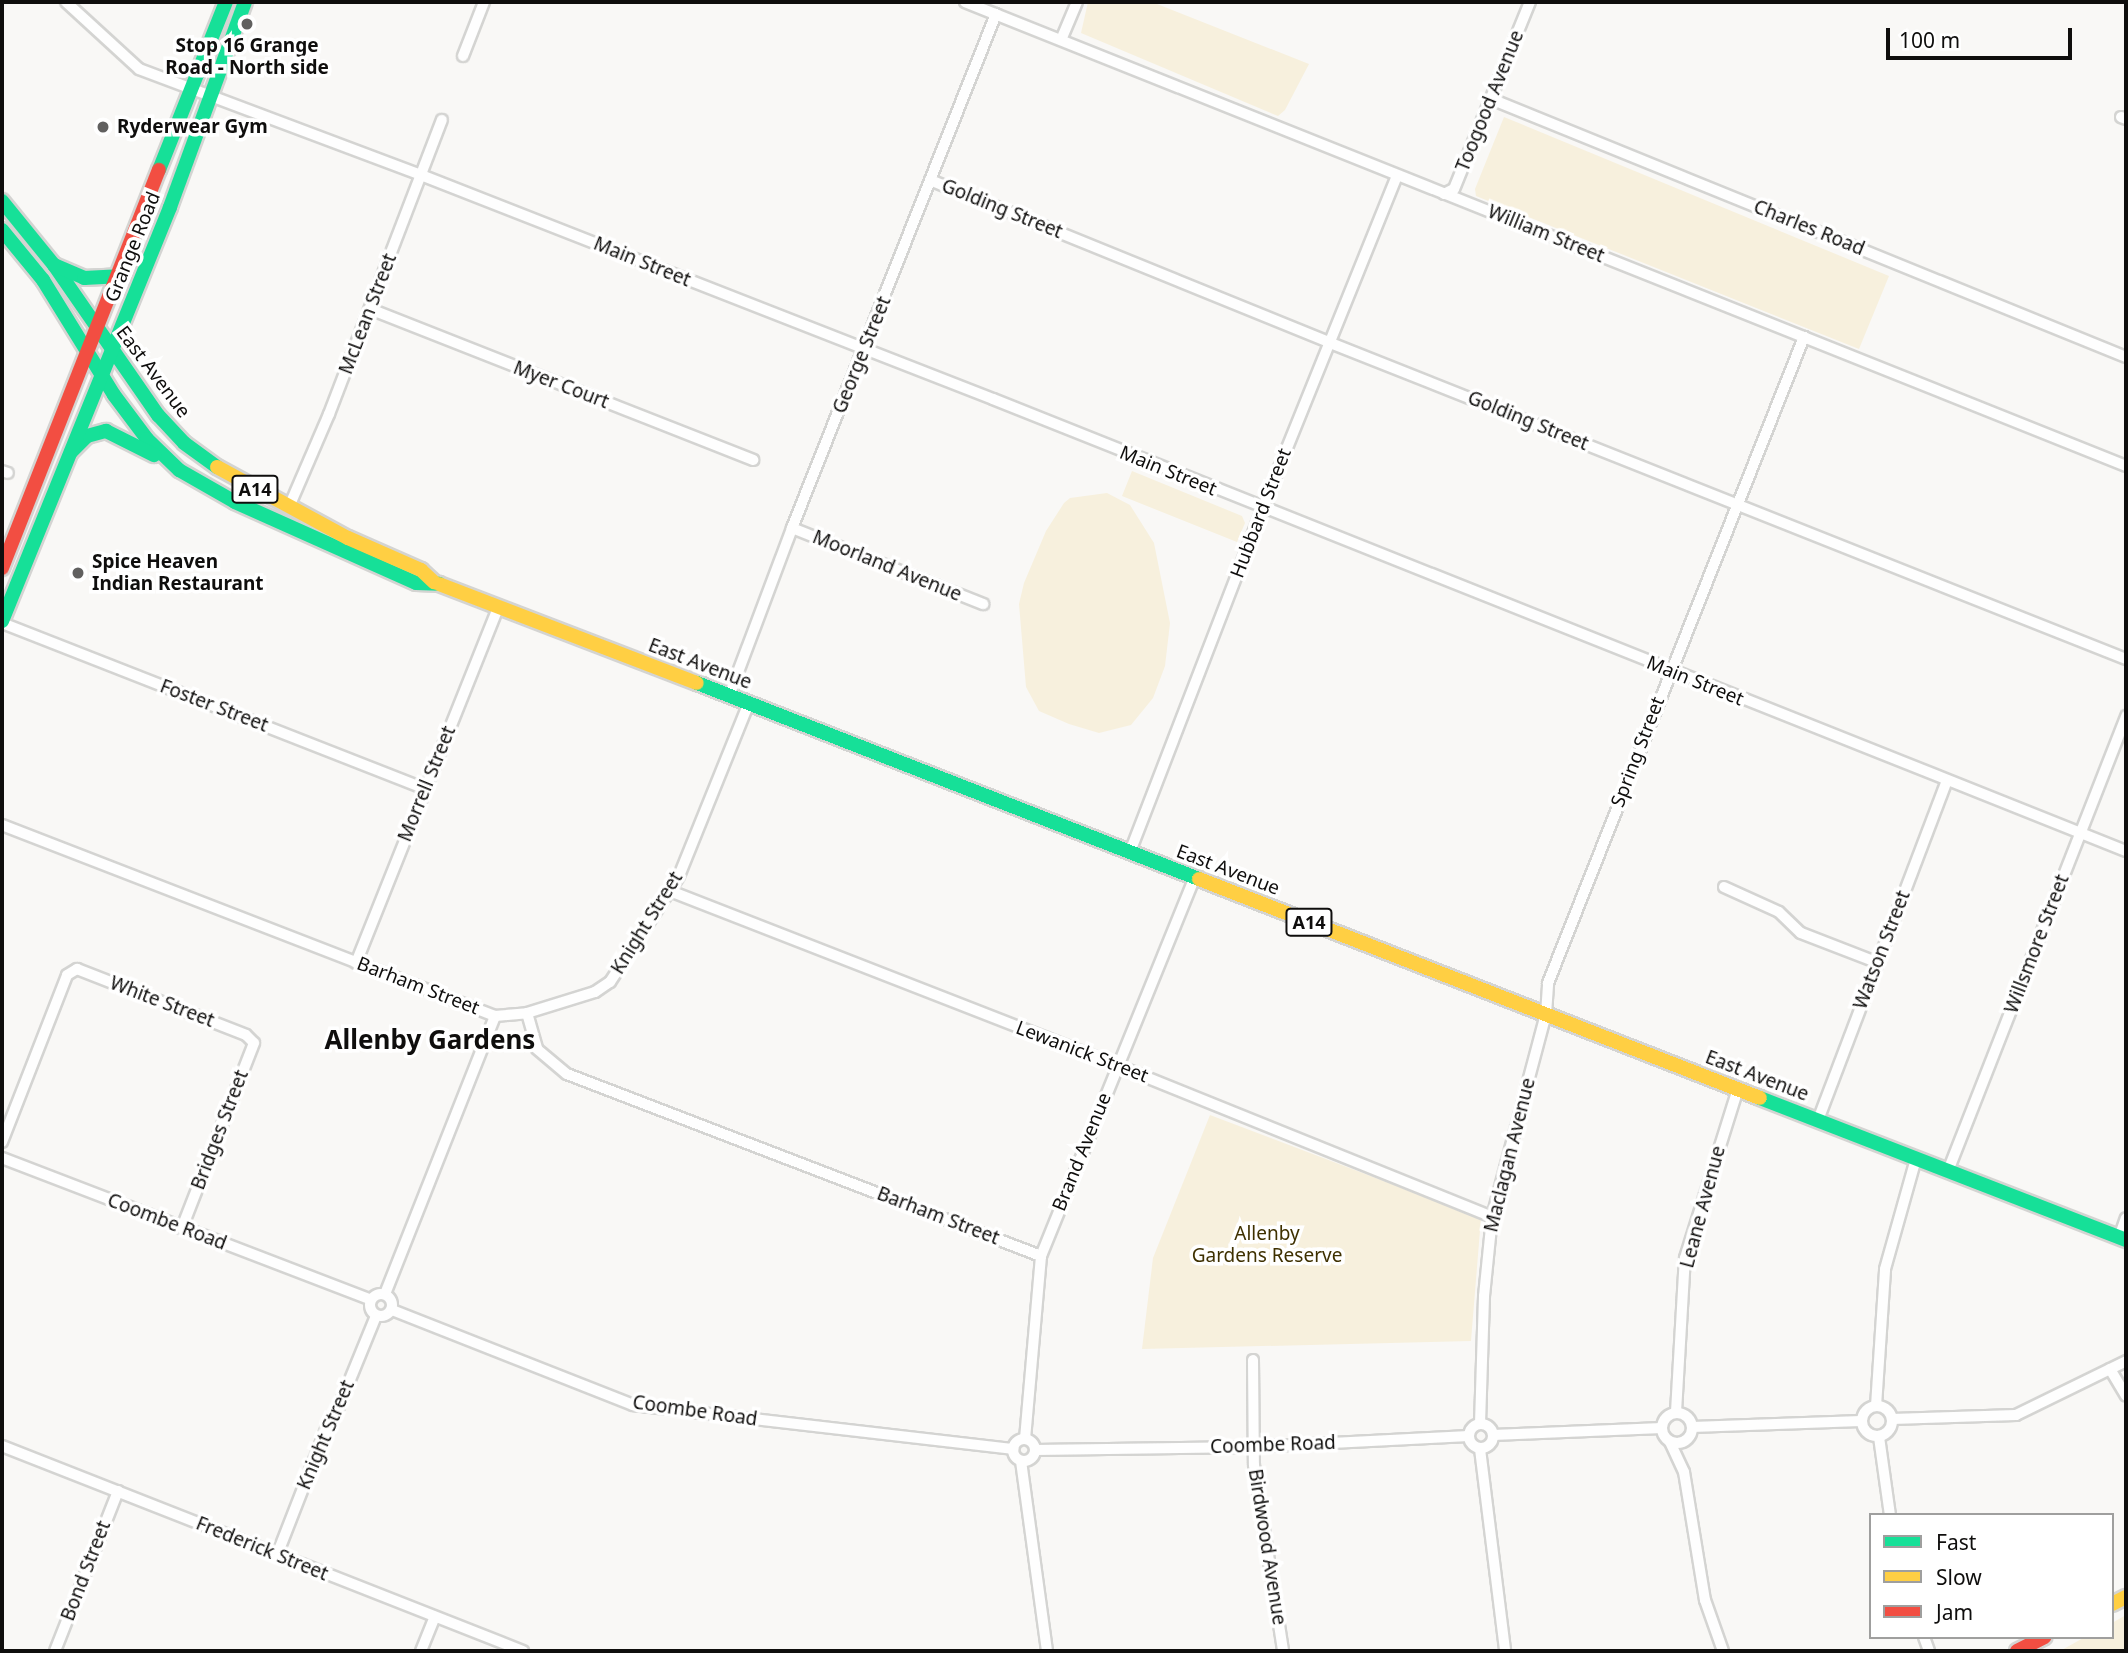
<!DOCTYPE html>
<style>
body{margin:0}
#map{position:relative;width:2128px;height:1653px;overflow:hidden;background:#f9f8f6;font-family:"Noto Sans",sans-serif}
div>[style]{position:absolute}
.green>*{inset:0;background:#f7f0dd}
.roads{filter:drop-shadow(2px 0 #d4d4d2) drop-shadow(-2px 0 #d4d4d2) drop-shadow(0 2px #d4d4d2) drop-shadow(0 -2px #d4d4d2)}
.street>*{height:10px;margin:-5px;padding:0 5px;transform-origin:5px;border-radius:5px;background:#fefefe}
.street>.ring{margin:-5px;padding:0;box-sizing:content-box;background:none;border:10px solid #fefefe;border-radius:50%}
.fast>*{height:14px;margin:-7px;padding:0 7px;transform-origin:7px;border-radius:7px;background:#16e098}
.slow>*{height:14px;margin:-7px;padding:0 7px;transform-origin:7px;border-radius:7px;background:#ffcf43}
.jam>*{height:14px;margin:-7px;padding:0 7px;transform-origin:7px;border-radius:7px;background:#f24e42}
.dots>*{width:19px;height:19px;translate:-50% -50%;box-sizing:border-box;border:4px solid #fff;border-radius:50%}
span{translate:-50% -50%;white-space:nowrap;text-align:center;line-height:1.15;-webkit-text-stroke:7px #fff;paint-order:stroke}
.shield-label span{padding:2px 5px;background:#fff;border:2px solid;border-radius:5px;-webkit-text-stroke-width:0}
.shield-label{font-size:18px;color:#0f0e0d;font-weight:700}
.poi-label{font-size:19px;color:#0f0e0d;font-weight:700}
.left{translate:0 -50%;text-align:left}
.street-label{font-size:19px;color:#0f0e0d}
.park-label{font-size:19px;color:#3e3000}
.district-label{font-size:26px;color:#0f0e0d;font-weight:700}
.frame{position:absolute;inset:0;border:4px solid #0f0e0d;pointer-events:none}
.legend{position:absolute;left:1869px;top:1513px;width:245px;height:126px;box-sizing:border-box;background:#fff;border:2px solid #9f9f9e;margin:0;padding:9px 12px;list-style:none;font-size:21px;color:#0f0e0d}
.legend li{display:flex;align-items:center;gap:14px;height:35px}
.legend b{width:35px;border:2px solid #9f9f9e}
.scale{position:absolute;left:1886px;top:28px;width:186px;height:32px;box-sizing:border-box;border:4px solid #0f0e0d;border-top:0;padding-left:9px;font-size:21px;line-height:24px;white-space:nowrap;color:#0f0e0d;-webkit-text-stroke:5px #fff;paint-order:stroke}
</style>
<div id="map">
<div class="green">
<div style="clip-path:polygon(1088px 2px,1152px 2px,1309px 64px,1285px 110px,1278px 116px,1081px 33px)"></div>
<div style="clip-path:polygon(1504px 117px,1889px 276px,1859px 349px,1476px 196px,1475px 189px)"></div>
<div style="clip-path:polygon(1132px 471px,1242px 516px,1245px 523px,1237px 542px,1122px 496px)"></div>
<div style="clip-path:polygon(1107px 493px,1130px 505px,1154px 543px,1170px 623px,1165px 666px,1153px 698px,1131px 725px,1099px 733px,1069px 724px,1039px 711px,1026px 687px,1019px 604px,1024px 583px,1046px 531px,1064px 503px,1070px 498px)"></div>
<div style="clip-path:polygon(1210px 1115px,1481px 1218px,1471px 1341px,1142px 1349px,1153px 1258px)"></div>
<div style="clip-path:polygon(2126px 1615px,2126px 1651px,2060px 1651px,2085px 1637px,2112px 1637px,2112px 1623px)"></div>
</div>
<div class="roads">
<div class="street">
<div style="left:66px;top:2px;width:99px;rotate:42.5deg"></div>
<div style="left:139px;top:69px;width:301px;rotate:20.6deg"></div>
<div style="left:421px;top:175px;width:614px;rotate:21.39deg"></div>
<div style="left:993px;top:399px;width:1220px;rotate:21.75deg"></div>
<div style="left:965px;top:2px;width:1250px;rotate:21.78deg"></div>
<div style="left:1061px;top:40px;width:41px;rotate:-67.2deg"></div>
<div style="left:463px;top:56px;width:58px;rotate:-68.7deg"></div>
<div style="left:1491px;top:99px;width:685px;rotate:22.11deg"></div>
<div style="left:2121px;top:117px;width:5px;rotate:22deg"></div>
<div style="left:930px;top:180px;width:430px;rotate:22.1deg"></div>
<div style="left:1328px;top:342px;width:859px;rotate:21.67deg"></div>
<div style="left:1444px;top:194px;width:11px;rotate:-27deg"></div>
<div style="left:1454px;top:189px;width:202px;rotate:-67.9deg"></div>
<div style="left:370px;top:309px;width:412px;rotate:21.5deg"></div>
<div style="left:2px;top:471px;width:6px;rotate:18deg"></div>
<div style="left:289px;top:507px;width:101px;rotate:-66.7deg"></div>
<div style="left:329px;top:414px;width:315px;rotate:-69deg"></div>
<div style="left:792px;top:528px;width:206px;rotate:21.7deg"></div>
<div style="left:2px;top:623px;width:455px;rotate:21.4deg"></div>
<div style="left:729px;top:696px;width:179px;rotate:-69.4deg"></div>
<div style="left:792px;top:528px;width:553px;rotate:-68.35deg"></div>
<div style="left:2px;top:825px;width:529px;rotate:21.18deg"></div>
<div style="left:495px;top:1016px;width:32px;rotate:-5deg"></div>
<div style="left:527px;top:1013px;width:37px;rotate:74deg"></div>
<div style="left:537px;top:1049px;width:39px;rotate:40deg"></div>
<div style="left:567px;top:1074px;width:508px;rotate:21.01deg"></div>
<div style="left:1130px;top:852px;width:377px;rotate:-68.9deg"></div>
<div style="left:1266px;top:500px;width:349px;rotate:-68deg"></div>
<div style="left:1724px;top:887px;width:60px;rotate:24.4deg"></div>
<div style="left:1779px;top:912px;width:30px;rotate:44deg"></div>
<div style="left:1801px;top:933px;width:80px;rotate:21.1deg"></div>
<div style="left:670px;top:891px;width:479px;rotate:21.3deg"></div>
<div style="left:1116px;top:1065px;width:406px;rotate:22deg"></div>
<div style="left:356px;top:963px;width:385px;rotate:-68.2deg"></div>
<div style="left:527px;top:1013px;width:71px;rotate:-17.2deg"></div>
<div style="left:595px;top:992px;width:18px;rotate:-34deg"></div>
<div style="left:610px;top:982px;width:126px;rotate:-56.9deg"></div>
<div style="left:679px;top:876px;width:187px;rotate:-68deg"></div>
<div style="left:1818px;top:1120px;width:363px;rotate:-69.2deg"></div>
<div style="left:2px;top:1142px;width:179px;rotate:-68.7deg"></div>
<div style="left:67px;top:975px;width:12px;rotate:-31deg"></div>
<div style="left:77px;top:969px;width:181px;rotate:21.3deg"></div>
<div style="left:246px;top:1035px;width:11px;rotate:45deg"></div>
<div style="left:254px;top:1043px;width:199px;rotate:111.3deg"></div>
<div style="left:2px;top:1158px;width:395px;rotate:21deg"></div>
<div style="left:1948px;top:1171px;width:489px;rotate:-68.6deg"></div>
<div style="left:2119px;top:1238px;width:21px;rotate:-71deg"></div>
<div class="ring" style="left:370px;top:1294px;width:12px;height:12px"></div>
<div style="left:385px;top:1294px;width:299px;rotate:-68.4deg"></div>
<div style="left:392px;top:1310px;width:259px;rotate:21.5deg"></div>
<div style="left:633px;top:1405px;width:383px;rotate:6.6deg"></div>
<div style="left:1253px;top:1360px;width:105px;rotate:89.5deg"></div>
<div style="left:1254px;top:1465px;width:188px;rotate:81.1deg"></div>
<div style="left:2110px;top:1369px;width:31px;rotate:59deg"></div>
<div class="ring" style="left:1862px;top:1406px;width:20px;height:20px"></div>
<div style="left:1876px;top:1406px;width:137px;rotate:-86.2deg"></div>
<div style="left:1885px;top:1269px;width:114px;rotate:-74.3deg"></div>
<div style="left:1676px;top:1412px;width:154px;rotate:-86.7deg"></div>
<div style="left:1685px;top:1258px;width:177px;rotate:-72.6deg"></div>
<div class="ring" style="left:1662px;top:1413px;width:20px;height:20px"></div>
<div style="left:1892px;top:1419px;width:124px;rotate:-1.8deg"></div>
<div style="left:2016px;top:1415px;width:123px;rotate:-26.1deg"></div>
<div class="ring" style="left:1469px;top:1424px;width:14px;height:14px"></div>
<div style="left:1480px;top:1424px;width:128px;rotate:-88.2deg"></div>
<div style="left:1484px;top:1296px;width:79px;rotate:-84.2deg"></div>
<div style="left:1492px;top:1217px;width:210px;rotate:-75.1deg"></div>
<div style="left:1546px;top:1014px;width:31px;rotate:-86deg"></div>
<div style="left:1548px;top:983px;width:695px;rotate:-68.38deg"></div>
<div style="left:1692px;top:1427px;width:169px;rotate:-2deg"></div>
<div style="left:1493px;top:1435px;width:169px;rotate:-2.4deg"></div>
<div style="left:1879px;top:1437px;width:79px;rotate:82deg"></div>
<div style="left:1025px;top:1439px;width:184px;rotate:-85deg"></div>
<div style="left:1041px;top:1256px;width:409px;rotate:-67.9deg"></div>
<div class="ring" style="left:1013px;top:1439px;width:12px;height:12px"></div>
<div style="left:1670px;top:1442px;width:33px;rotate:65deg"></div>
<div style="left:1684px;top:1472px;width:130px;rotate:80.7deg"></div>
<div style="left:1705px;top:1600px;width:54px;rotate:70.6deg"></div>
<div style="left:2px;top:1446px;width:560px;rotate:21.48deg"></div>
<div style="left:1480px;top:1449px;width:204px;rotate:82.9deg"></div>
<div style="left:1035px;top:1450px;width:218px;rotate:-0.8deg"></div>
<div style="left:1253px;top:1447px;width:216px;rotate:-2.9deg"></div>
<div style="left:1021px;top:1461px;width:192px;rotate:82.2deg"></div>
<div style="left:277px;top:1555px;width:135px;rotate:-68.7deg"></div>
<div style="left:326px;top:1429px;width:23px;rotate:-59deg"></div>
<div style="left:338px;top:1409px;width:100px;rotate:-67.8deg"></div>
<div style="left:1924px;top:1637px;width:15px;rotate:70deg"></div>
<div style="left:55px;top:1651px;width:172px;rotate:-68.5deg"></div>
<div style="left:421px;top:1651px;width:37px;rotate:-68deg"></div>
</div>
<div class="fast">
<div style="left:159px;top:170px;width:181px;rotate:-68.3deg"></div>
<div style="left:2px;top:201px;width:82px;rotate:50.9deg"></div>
<div style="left:54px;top:265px;width:183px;rotate:55.3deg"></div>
<div style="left:158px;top:415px;width:38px;rotate:47deg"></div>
<div style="left:184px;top:443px;width:41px;rotate:36deg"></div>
<div style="left:2px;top:230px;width:65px;rotate:50.6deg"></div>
<div style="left:43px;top:280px;width:135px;rotate:58.3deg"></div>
<div style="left:114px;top:395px;width:55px;rotate:53.1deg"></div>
<div style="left:147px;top:439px;width:45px;rotate:44.1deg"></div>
<div style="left:179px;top:470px;width:64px;rotate:29.7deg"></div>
<div style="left:235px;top:502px;width:198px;rotate:24.1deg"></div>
<div style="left:416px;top:583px;width:23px;rotate:2deg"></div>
<div style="left:54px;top:265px;width:33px;rotate:23deg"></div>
<div style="left:84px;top:278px;width:34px;rotate:-3deg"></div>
<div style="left:71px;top:452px;width:23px;rotate:-45deg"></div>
<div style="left:87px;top:436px;width:20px;rotate:-15deg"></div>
<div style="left:106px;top:431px;width:54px;rotate:26.6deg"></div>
<div style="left:2px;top:621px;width:447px;rotate:-67.9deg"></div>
<div style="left:170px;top:207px;width:218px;rotate:-69.9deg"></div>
<div style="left:697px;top:683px;width:539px;rotate:21.33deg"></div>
<div style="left:1760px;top:1098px;width:393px;rotate:21.2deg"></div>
</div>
<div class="slow">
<div style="left:217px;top:467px;width:149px;rotate:28.5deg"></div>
<div style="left:348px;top:538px;width:80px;rotate:23.7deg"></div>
<div style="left:421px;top:570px;width:18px;rotate:43deg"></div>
<div style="left:439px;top:584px;width:276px;rotate:21deg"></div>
<div style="left:1199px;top:879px;width:602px;rotate:21.32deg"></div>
<div style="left:2112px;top:1604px;width:16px;rotate:-27deg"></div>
</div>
<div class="jam">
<div style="left:2px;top:568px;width:428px;rotate:-68.5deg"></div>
<div style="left:2017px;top:1651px;width:31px;rotate:-27deg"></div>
</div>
</div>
<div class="dots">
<div style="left:247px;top:24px;background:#61605f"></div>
<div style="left:103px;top:127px;background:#61605f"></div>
<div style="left:78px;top:573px;background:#61605f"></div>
</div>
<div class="shield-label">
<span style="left:255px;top:489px">A14</span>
<span style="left:1309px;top:922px">A14</span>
</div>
<div class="poi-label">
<span style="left:247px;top:57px">Stop 16 Grange<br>Road - North side</span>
<span class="left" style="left:117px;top:127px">Ryderwear Gym</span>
<span class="left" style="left:92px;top:573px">Spice Heaven<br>Indian Restaurant</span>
</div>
<div class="street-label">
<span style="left:1490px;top:101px;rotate:-68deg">Toogood Avenue</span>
<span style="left:1002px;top:209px;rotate:22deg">Golding Street</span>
<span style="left:1809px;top:228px;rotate:22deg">Charles Road</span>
<span style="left:1546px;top:234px;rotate:22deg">William Street</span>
<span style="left:133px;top:247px;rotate:-68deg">Grange Road</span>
<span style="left:642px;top:262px;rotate:22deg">Main Street</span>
<span style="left:368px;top:314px;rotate:-69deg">McLean Street</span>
<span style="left:862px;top:355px;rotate:-68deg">George Street</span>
<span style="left:153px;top:372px;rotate:53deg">East Avenue</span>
<span style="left:561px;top:385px;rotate:21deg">Myer Court</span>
<span style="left:1528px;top:421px;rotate:22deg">Golding Street</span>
<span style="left:1168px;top:471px;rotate:22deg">Main Street</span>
<span style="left:1261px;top:513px;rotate:-69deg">Hubbard Street</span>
<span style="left:887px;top:566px;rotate:22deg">Moorland Avenue</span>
<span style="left:700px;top:664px;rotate:21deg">East Avenue</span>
<span style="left:1695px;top:681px;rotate:22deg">Main Street</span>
<span style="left:214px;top:706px;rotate:21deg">Foster Street</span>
<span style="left:1638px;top:752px;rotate:-69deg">Spring Street</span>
<span style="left:427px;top:784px;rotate:-68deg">Morrell Street</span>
<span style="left:1228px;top:870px;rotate:21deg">East Avenue</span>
<span style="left:647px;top:923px;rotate:-58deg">Knight Street</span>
<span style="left:2037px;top:944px;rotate:-69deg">Willsmore Street</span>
<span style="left:1882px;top:950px;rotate:-69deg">Watson Street</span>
<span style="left:418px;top:986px;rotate:21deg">Barham Street</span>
<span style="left:162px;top:1002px;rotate:21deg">White Street</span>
<span style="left:1082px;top:1052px;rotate:21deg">Lewanick Street</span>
<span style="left:1757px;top:1076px;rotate:21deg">East Avenue</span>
<span style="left:220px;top:1130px;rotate:-69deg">Bridges Street</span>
<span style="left:1082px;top:1152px;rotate:-68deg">Brand Avenue</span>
<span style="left:1510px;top:1155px;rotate:-76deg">Maclagan Avenue</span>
<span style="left:1703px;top:1207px;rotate:-75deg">Leane Avenue</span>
<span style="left:938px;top:1216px;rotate:21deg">Barham Street</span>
<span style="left:167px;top:1222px;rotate:21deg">Coombe Road</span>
<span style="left:695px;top:1411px;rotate:8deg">Coombe Road</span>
<span style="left:326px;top:1435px;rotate:-67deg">Knight Street</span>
<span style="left:1273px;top:1445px;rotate:-2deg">Coombe Road</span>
<span style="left:1267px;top:1547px;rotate:81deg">Birdwood Avenue</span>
<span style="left:262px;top:1549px;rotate:22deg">Frederick Street</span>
<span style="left:86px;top:1571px;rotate:-69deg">Bond Street</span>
</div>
<div class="park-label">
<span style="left:1267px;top:1245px">Allenby<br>Gardens Reserve</span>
</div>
<div class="district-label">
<span style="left:430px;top:1040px">Allenby Gardens</span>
</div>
<div class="frame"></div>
<ul class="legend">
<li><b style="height:9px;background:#16e098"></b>Fast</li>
<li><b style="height:9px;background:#ffcf43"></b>Slow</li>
<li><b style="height:9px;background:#f24e42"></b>Jam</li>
</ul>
<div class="scale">100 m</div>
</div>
